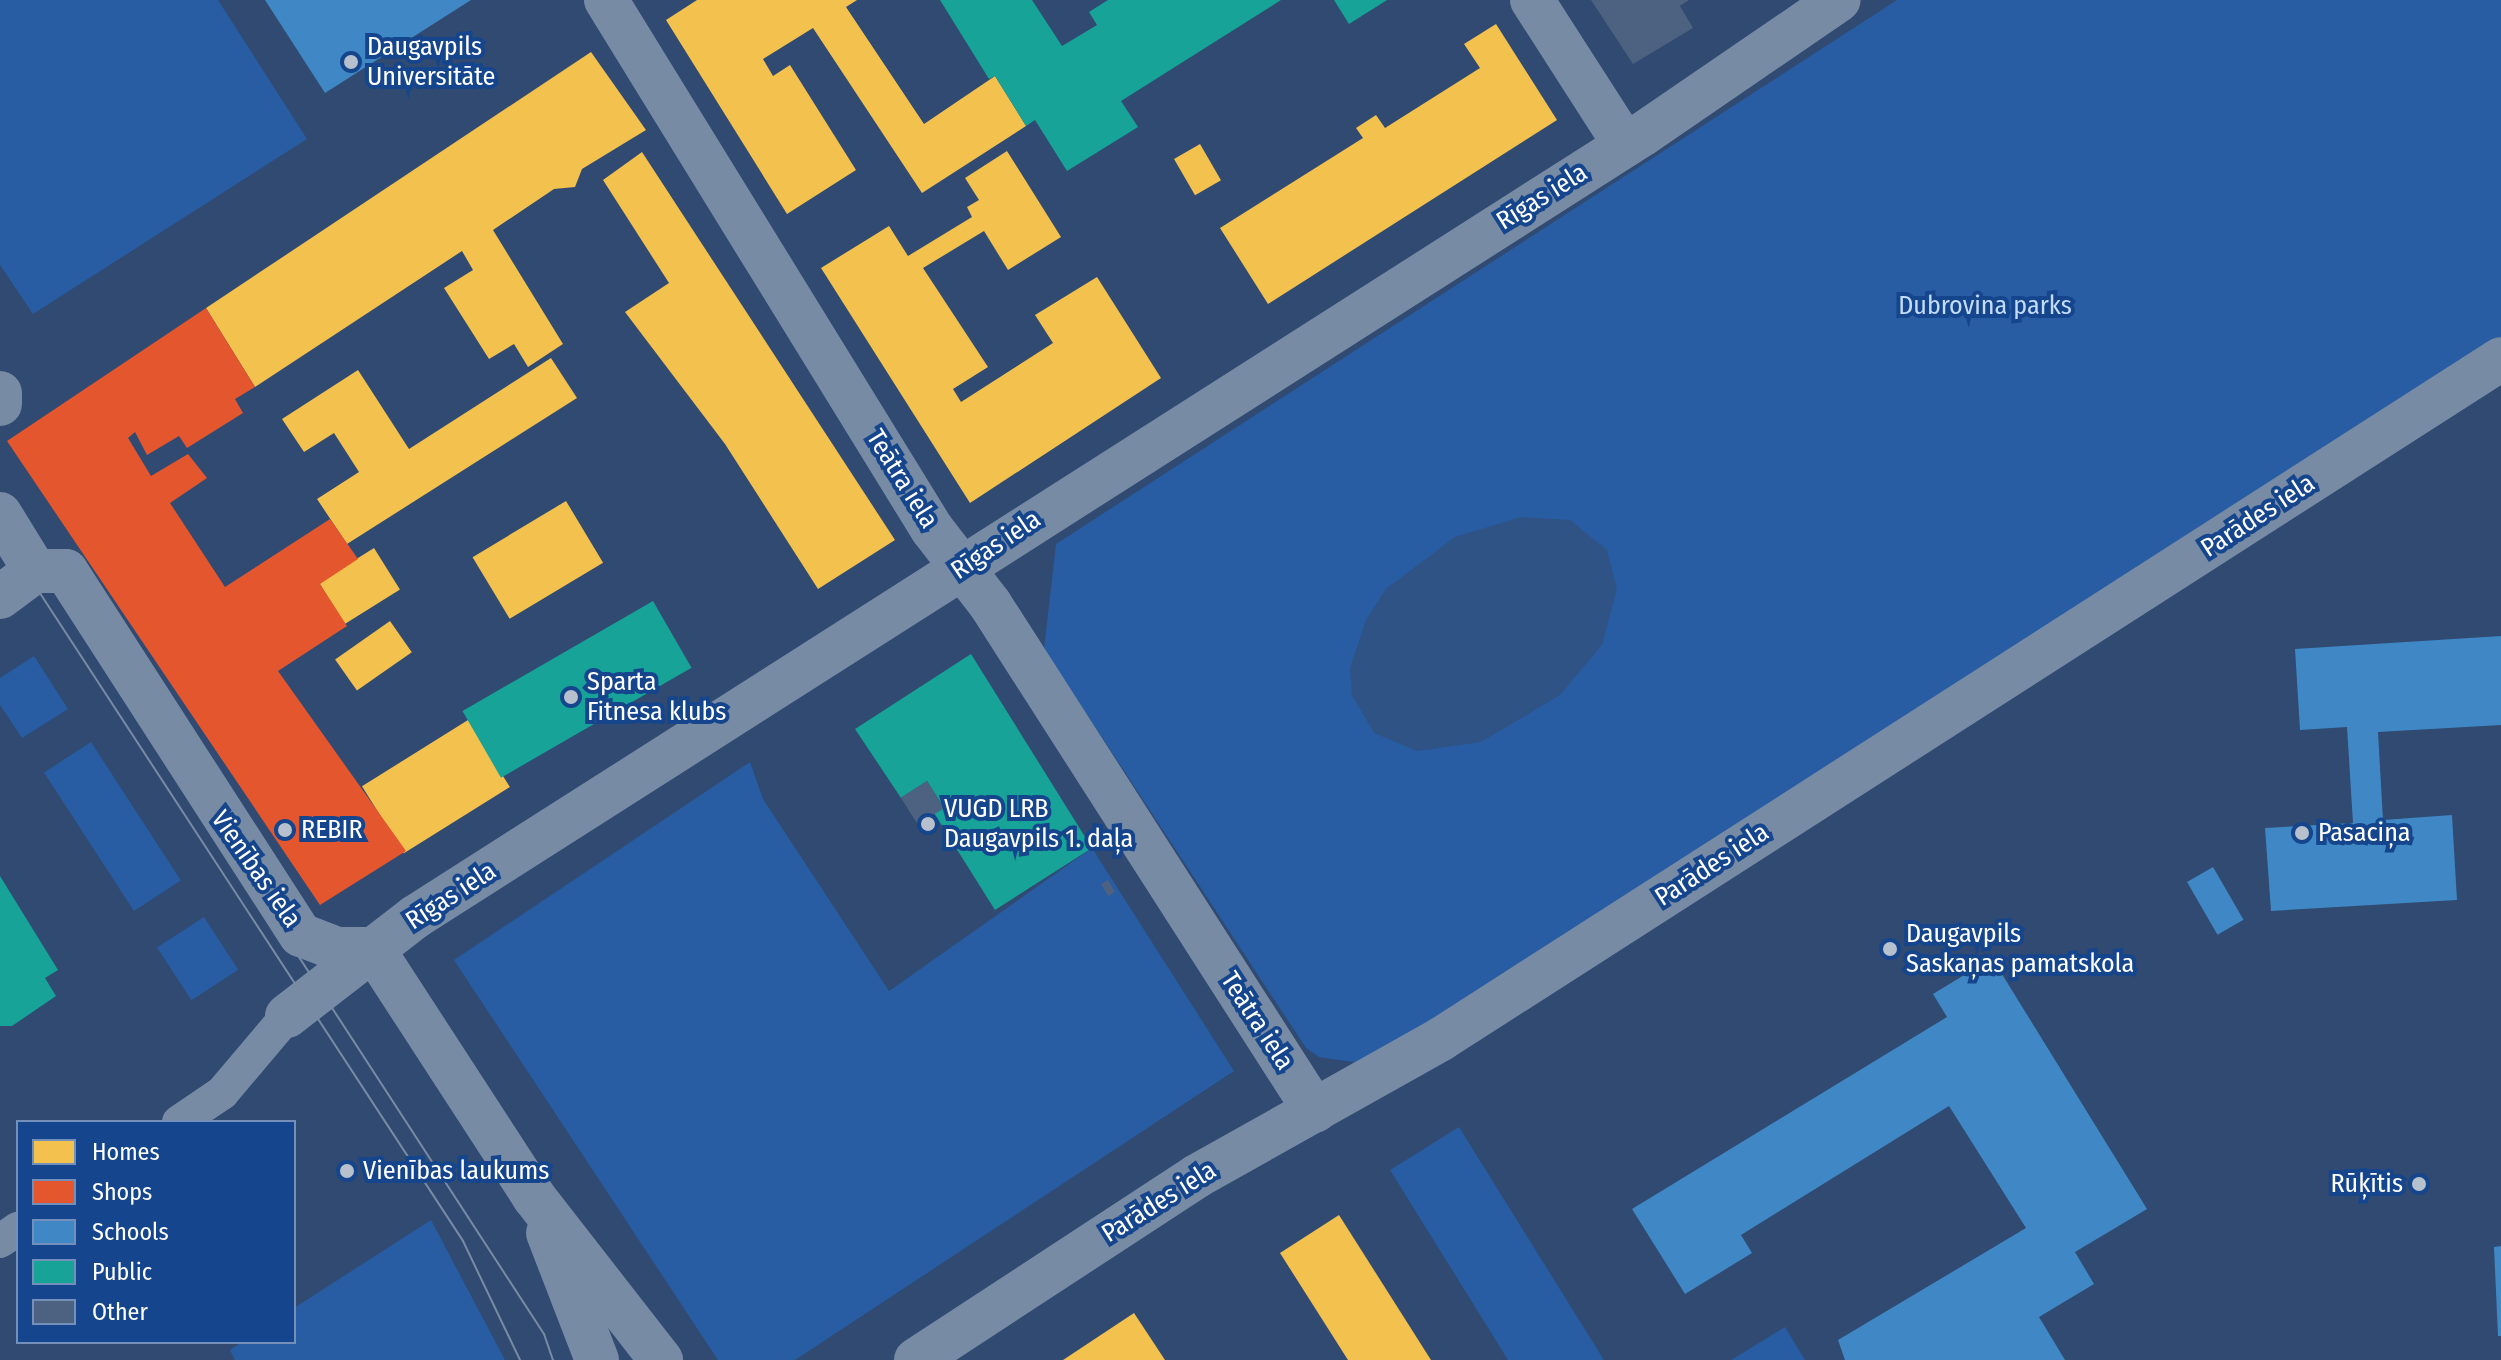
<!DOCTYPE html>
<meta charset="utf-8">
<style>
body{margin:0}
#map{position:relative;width:2501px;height:1360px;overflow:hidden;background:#304a71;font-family:"Fira Sans Condensed",sans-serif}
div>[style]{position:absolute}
.green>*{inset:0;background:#285ca3;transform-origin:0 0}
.water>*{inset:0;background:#2f5385}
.homes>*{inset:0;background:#f2c14e;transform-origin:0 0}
.shops>*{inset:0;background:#e4572e}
.schools>*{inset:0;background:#3f88c5;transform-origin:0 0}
.public>*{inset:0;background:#17a398;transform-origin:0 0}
.building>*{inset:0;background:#4d6281;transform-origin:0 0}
.pedestrian>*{height:34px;margin:-17px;padding:0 17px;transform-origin:17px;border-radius:17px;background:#778ba5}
.minor>*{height:44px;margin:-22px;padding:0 22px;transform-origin:22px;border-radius:22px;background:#778ba5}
.tram>*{height:2px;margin:-1px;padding:0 1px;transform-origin:1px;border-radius:1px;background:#798ba4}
.dots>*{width:22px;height:22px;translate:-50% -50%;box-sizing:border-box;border:4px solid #15458c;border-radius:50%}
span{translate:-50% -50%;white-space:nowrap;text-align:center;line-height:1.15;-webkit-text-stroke:8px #15458c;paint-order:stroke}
.poi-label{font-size:26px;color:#fff}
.left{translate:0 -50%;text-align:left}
.right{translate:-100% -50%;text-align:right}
.street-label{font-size:26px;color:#fff}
.park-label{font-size:26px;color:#c4dcfb}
.legend{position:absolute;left:16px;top:1120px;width:280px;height:224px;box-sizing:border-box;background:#15458c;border:2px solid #738fba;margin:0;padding:10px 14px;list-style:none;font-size:24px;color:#fff}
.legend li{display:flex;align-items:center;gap:16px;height:40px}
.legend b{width:40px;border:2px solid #738fba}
</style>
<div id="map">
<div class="green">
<div style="clip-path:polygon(0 0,218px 0,307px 139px,33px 314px,0 265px)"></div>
<div style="clip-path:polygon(1897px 0,2501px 0,2501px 338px,1366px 1064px,1319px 1057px,1306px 1048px,1044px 649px,1056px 544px)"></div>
<div style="clip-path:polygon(34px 656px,68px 709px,22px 738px,0 705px,0 678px)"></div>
<div style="left:91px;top:742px;width:165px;height:56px;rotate:57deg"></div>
<div style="clip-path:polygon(750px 762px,763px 799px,889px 991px,1092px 848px,1234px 1071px,795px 1360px,718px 1360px,454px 960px)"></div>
<div style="left:204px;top:917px;width:63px;height:56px;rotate:57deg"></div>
<div style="clip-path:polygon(1459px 1127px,1604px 1360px,1508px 1360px,1390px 1170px)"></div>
<div style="clip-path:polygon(431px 1220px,505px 1360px,235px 1360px,230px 1350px,242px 1342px,294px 1342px,294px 1308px)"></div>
<div style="clip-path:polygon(1785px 1327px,1805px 1360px,1731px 1360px)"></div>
</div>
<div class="water">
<div style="clip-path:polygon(1521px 517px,1570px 520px,1607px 550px,1617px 589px,1602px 645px,1560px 695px,1481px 742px,1417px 751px,1374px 733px,1352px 695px,1350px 668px,1366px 620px,1386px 589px,1455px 537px)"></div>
</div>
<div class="homes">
<div style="clip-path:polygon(697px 0,857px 0,846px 7px,924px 124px,995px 76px,1026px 126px,922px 193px,813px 28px,763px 59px,773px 76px,790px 65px,856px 170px,787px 214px,666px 20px)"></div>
<div style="clip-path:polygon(1496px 24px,1557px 120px,1268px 304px,1220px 228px,1363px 138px,1356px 128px,1376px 115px,1385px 128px,1480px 68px,1464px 44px)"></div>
<div style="clip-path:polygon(591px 52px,646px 130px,582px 169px,575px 187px,554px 189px,493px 230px,563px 344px,528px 367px,514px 344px,489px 359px,444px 288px,473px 270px,462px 251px,255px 387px,206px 308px)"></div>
<div style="left:1200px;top:144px;width:42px;height:30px;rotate:60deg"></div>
<div style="clip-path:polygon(1007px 151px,1061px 237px,1008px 270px,984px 231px,923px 268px,988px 367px,953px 389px,961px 402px,1053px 343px,1035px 315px,1097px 277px,1161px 378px,970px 503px,821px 268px,889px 226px,908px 256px,972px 217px,967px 207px,979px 200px,965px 178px)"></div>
<div style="clip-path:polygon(642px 152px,895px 540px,818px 589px,725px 444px,625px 312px,669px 283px,603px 180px)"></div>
<div style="clip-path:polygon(551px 358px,577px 398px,347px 544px,317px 499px,359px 472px,334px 433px,304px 452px,282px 419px,358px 370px,409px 449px)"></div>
<div style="left:566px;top:501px;width:72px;height:109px;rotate:59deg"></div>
<div style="left:374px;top:548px;width:49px;height:65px;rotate:58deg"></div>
<div style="left:390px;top:621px;width:38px;height:67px;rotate:55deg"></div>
<div style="left:468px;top:720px;width:79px;height:125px;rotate:58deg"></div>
<div style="clip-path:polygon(1339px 1215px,1431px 1360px,1348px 1360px,1280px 1253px)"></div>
<div style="clip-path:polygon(1134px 1313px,1165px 1360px,1063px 1360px)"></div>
</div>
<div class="shops">
<div style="clip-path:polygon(206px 308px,255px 387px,235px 399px,243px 413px,187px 448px,179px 436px,147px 455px,135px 432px,128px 438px,151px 476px,188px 454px,207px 478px,170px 503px,225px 587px,330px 519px,358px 559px,320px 584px,347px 626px,278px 671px,406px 851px,320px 905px,7px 441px)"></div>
</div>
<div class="schools">
<div style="clip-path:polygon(265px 0,471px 0,325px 93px)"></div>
<div style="clip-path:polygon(2501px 636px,2501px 725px,2378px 732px,2383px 820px,2452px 815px,2457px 900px,2271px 911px,2265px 828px,2353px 823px,2347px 727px,2300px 730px,2295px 649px)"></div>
<div style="left:2213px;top:867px;width:61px;height:30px;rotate:60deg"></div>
<div style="clip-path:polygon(1992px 958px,2147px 1209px,2075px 1252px,2094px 1284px,2039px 1317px,2065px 1360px,1845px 1360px,1838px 1340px,2026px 1228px,1949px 1106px,1741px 1235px,1752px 1253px,1685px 1294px,1632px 1209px,1947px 1017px,1933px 994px)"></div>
<div style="clip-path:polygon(2501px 1246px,2501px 1336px,2498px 1336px,2494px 1247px)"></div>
</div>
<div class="public">
<div style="clip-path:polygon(940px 0,1032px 0,1062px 46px,1097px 25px,1089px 12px,1108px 0,1281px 0,1121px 101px,1138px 127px,1067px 171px,1035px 120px,1026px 126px,995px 76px,989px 79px)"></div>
<div style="clip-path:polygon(1334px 0,1387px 0,1349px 24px)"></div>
<div style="left:653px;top:601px;width:77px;height:220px;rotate:60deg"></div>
<div style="clip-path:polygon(971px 654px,1092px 848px,995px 910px,934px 813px,944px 808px,927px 781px,901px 798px,855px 729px)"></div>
<div style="clip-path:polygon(0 876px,58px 970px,45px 978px,56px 996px,12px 1026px,0 1026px)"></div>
</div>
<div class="building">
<div style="clip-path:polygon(1591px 0,1689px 0,1680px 6px,1693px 28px,1633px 64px)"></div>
<div style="left:927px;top:781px;width:32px;height:31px;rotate:58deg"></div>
<div style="left:1108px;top:880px;width:14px;height:8px;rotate:60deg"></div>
</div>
<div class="pedestrian">
<div style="left:179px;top:1122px;width:52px;rotate:-34deg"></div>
<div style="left:222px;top:1093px;width:101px;rotate:-49.8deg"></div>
<div style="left:0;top:1241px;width:22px;rotate:-34deg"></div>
</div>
<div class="minor">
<div style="left:606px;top:0;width:621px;rotate:58.36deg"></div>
<div style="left:932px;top:529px;width:95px;rotate:52.3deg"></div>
<div style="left:990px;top:604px;width:602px;rotate:57.34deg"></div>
<div style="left:1532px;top:0;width:172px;rotate:57.3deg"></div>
<div style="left:0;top:393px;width:11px;rotate:90deg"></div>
<div style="left:0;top:514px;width:67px;rotate:58.4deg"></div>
<div style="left:35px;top:571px;width:31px"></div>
<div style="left:66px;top:571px;width:433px;rotate:57.2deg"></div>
<div style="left:301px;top:935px;width:39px;rotate:21deg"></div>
<div style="left:337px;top:949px;width:36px"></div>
<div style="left:373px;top:949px;width:296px;rotate:57deg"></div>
<div style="left:534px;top:1197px;width:207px;rotate:52.1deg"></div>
<div style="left:0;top:597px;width:44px;rotate:-36.6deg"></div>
<div style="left:287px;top:1016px;width:162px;rotate:-37.7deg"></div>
<div style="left:415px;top:917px;width:1456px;rotate:-32.52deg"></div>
<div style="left:1643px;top:134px;width:237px;rotate:-34.4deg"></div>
<div style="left:548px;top:1233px;width:136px;rotate:68.9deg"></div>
<div style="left:916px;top:1360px;width:336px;rotate:-33.2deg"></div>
<div style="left:1197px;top:1176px;width:280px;rotate:-29.3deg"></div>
<div style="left:1441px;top:1039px;width:1259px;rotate:-32.68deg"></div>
</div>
<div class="tram">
<div style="left:0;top:497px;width:998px;rotate:56.98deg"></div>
<div style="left:544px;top:1334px;width:28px;rotate:71deg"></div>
<div style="left:0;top:532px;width:847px;rotate:56.85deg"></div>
<div style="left:463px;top:1241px;width:132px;rotate:64.4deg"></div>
</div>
<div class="dots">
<div style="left:351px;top:62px;background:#b7c0cd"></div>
<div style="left:571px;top:697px;background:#b7c0cd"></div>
<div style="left:928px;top:824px;background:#b7c0cd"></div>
<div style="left:285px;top:830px;background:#b7c0cd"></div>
<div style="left:2302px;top:833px;background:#b7c0cd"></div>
<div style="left:1890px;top:949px;background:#b7c0cd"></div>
<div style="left:347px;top:1171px;background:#b7c0cd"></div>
<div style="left:2419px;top:1184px;background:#b7c0cd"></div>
</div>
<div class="poi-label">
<span class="left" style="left:367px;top:62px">Daugavpils<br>Universitāte</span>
<span class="left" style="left:587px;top:697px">Sparta<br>Fitnesa klubs</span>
<span class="left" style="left:944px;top:824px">VUGD LRB<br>Daugavpils 1. daļa</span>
<span class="left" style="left:301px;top:830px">REBIR</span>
<span class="left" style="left:2318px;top:833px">Pasaciņa</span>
<span class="left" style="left:1906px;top:949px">Daugavpils<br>Saskaņas pamatskola</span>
<span class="left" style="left:363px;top:1171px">Vienības laukums</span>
<span class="right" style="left:2403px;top:1184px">Rūķītis</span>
</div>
<div class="street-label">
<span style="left:1542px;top:197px;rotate:-32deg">Rīgas iela</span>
<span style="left:902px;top:479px;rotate:58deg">Teātra iela</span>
<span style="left:2258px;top:516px;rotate:-33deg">Parādes iela</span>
<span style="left:996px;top:545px;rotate:-34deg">Rīgas iela</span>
<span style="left:1712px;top:865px;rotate:-33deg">Parādes iela</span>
<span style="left:256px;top:869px;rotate:55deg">Vienības iela</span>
<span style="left:451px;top:896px;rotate:-33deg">Rīgas iela</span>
<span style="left:1257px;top:1021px;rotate:57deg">Teātra iela</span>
<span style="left:1159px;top:1202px;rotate:-32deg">Parādes iela</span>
</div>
<div class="park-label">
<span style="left:1985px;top:306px">Dubrovina parks</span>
</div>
<ul class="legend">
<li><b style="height:22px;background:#f2c14e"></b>Homes</li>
<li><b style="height:22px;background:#e4572e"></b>Shops</li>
<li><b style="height:22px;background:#3f88c5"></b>Schools</li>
<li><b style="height:22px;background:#17a398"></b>Public</li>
<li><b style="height:22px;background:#4d6281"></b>Other</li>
</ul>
</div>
